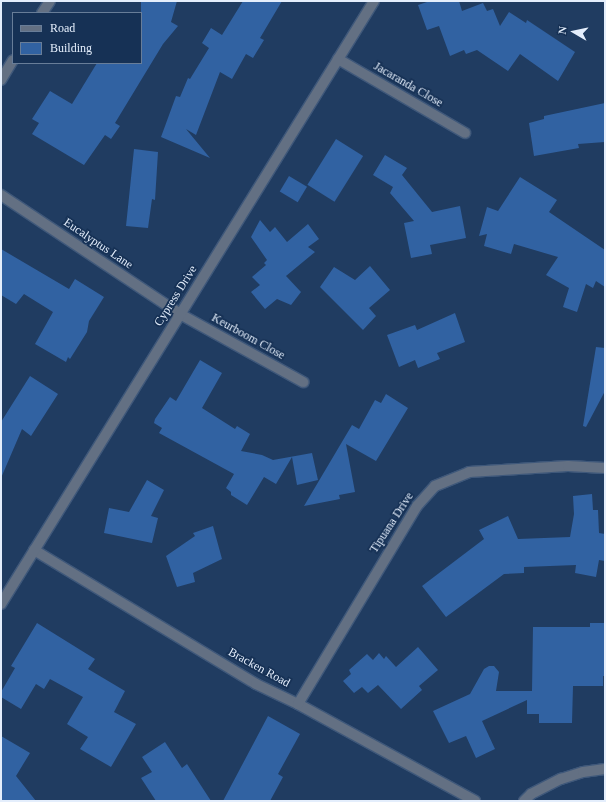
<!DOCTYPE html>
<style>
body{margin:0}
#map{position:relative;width:606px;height:802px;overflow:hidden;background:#203c61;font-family:"Times New Roman",serif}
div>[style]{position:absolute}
.building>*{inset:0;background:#3162a2;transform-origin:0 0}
.roads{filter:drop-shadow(1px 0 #3f587a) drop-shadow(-1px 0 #3f587a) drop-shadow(0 1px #3f587a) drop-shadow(0 -1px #3f587a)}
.minor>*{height:10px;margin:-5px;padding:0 5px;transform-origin:5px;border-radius:5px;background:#637083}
span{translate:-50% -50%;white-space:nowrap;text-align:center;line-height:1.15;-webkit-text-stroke:3.5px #163155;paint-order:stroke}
.street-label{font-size:12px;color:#e4eefc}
.frame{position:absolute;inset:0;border:2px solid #e4eefc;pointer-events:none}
.legend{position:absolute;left:12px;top:12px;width:130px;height:52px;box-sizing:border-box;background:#163155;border:1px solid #687d98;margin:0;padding:5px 7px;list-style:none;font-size:12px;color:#e4eefc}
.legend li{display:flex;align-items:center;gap:8px;height:20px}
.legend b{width:20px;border:1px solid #687d98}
.north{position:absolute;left:554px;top:12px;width:40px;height:40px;-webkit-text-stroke:3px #163155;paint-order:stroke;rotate:279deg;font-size:11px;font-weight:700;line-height:16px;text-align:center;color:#e4eefc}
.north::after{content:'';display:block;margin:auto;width:14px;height:18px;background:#e4eefc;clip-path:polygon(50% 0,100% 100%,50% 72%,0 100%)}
</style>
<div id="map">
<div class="building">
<div style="clip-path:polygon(141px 1px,177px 1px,171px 22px,178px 26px,163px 44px,115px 123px,120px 126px,111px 139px,105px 135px,84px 165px,32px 134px,39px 123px,32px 119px,50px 91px,72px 104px,97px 63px,141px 63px)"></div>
<div style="clip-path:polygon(243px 1px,282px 1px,260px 38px,264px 40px,253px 58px,246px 54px,232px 79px,220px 72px,196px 135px,186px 129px,210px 158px,161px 137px,176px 96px,180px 97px,188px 78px,190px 79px,209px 48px,202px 43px,211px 28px,222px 35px)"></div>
<div style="clip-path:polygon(430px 1px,459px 1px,462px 11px,483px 3px,487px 11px,493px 9px,500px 26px,509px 12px,526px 23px,527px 20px,575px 52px,558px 81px,520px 54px,508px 71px,477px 50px,466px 54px,464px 50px,450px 56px,439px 26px,427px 30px,418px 5px)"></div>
<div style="clip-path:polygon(605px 103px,605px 142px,578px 144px,579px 148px,534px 156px,529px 123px,544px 119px,544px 116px)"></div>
<div style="left:336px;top:139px;width:32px;height:54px;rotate:32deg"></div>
<div style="clip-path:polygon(134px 149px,158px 152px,155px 200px,152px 199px,148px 228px,126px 226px)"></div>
<div style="clip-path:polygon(385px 155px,407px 168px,402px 175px,432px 212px,460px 206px,466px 238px,430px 245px,432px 254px,411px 258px,404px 223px,414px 221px,390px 193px,393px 187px,373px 175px)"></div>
<div style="left:289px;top:176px;width:21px;height:18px;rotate:31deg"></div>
<div style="clip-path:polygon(520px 177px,557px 200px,549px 212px,605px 250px,605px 287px,596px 281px,593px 288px,586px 284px,577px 312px,563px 307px,569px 288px,546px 275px,558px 257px,514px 244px,511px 254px,484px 246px,487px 234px,479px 236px,487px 207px,498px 211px)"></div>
<div style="clip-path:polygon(260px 220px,270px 232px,275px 227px,287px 242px,308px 224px,319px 239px,308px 247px,315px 252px,286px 276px,301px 292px,291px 305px,277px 299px,265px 309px,251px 292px,260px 285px,252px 277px,266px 265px,264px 263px,267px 260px,251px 237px)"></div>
<div style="clip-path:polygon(1px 249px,69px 289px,75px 279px,104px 297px,89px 321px,87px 332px,70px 359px,68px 357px,66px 362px,35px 344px,53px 312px,24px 294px,16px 304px,1px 295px)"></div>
<div style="clip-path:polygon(370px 266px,390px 290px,369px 308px,376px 316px,363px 330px,320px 287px,334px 267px,355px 280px)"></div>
<div style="clip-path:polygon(455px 313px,465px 342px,437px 353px,440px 359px,418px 368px,415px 360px,399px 367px,387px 335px,415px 325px,417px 330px)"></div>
<div style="clip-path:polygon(596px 347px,605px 348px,605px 391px,586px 427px,583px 426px)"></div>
<div style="clip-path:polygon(200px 360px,222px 373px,202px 408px,235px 429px,237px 426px,250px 434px,241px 451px,262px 455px,273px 460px,312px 453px,318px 480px,297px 485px,292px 457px,276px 484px,264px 477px,247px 505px,231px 495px,231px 492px,226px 488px,234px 474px,159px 433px,162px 428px,154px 423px,155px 419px,170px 397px,176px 401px)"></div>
<div style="clip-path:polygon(30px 376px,58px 394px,31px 436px,22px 429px,1px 478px,1px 422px)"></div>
<div style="clip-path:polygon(386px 394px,408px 408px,376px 461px,346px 444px,355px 492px,339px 495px,340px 499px,304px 506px,352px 425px,359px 429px,375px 400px,381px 403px)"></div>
<div style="clip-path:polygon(147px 480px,164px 490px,151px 516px,158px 518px,152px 543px,104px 533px,109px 508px,129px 512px)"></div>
<div style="clip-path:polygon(592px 494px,593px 510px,598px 510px,599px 533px,605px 534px,605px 561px,599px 560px,596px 577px,575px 573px,576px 565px,524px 567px,524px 573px,504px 574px,446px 617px,422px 586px,484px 539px,479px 530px,508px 516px,518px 539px,570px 537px,574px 514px,573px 496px)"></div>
<div style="clip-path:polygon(213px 526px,222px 559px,193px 573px,195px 582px,177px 587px,166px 556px,195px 536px,193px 533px)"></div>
<div style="clip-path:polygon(37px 623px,95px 659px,88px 669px,125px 691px,114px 712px,136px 724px,111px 767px,80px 749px,88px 737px,67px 724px,83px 697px,50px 679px,44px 689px,36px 684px,21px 709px,1px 697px,1px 692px,15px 668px,11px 666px)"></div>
<div style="clip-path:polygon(590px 623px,605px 623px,605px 676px,603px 676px,603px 686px,573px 686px,572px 723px,539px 723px,539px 714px,527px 714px,527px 700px,482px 721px,495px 749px,476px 758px,466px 736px,449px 743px,433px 711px,470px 694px,484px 669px,489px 666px,494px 666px,499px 672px,496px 691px,532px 691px,533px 627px,590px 627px)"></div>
<div style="clip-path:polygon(418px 647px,438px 670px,419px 686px,422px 690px,401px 709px,378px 685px,368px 693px,362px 687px,354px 693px,343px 681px,351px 674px,349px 670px,367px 654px,373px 660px,379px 653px,384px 659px,386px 656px,396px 667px)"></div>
<div style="clip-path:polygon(268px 716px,300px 734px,278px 774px,283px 777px,270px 801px,223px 801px)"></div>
<div style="clip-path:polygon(1px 736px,30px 753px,16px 776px,36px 801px,1px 801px)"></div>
<div style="clip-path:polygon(165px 742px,182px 768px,187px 764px,211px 801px,156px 801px,141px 778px,152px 772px,142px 757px)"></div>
</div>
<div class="roads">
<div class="minor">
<div style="left:42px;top:13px;width:14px;rotate:-56deg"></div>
<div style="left:338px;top:59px;width:147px;rotate:30.2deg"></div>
<div style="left:1px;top:80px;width:23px;rotate:-59deg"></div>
<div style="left:1px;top:195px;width:215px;rotate:33.6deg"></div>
<div style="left:180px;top:314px;width:141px;rotate:28.9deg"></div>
<div style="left:34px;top:550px;width:259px;rotate:31.1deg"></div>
<div style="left:256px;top:684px;width:47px;rotate:25.5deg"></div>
<div style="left:298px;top:704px;width:202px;rotate:28.7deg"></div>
<div style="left:1px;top:604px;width:709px;rotate:-58.26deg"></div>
<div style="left:298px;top:704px;width:231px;rotate:-59deg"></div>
<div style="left:417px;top:506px;width:27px;rotate:-48deg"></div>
<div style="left:435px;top:486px;width:37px;rotate:-22deg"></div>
<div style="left:469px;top:472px;width:99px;rotate:-3.5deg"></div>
<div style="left:568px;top:466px;width:37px;rotate:3deg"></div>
<div style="left:524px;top:801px;width:10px;rotate:-45deg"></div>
<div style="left:531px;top:794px;width:34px;rotate:-27deg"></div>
<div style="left:561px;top:779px;width:23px;rotate:-18deg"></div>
<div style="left:583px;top:772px;width:22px;rotate:-8deg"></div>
</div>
</div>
<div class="street-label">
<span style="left:408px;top:85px;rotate:30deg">Jacaranda Close</span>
<span style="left:98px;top:244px;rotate:34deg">Eucalyptus Lane</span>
<span style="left:176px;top:296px;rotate:-58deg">Cypress Drive</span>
<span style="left:248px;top:337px;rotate:29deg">Keurboom Close</span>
<span style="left:392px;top:523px;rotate:-57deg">Tipuana Drive</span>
<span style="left:259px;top:668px;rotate:29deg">Bracken Road</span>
</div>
<div class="frame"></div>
<ul class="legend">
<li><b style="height:5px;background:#637083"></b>Road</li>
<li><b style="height:11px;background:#3162a2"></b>Building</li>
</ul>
<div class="north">N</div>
</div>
